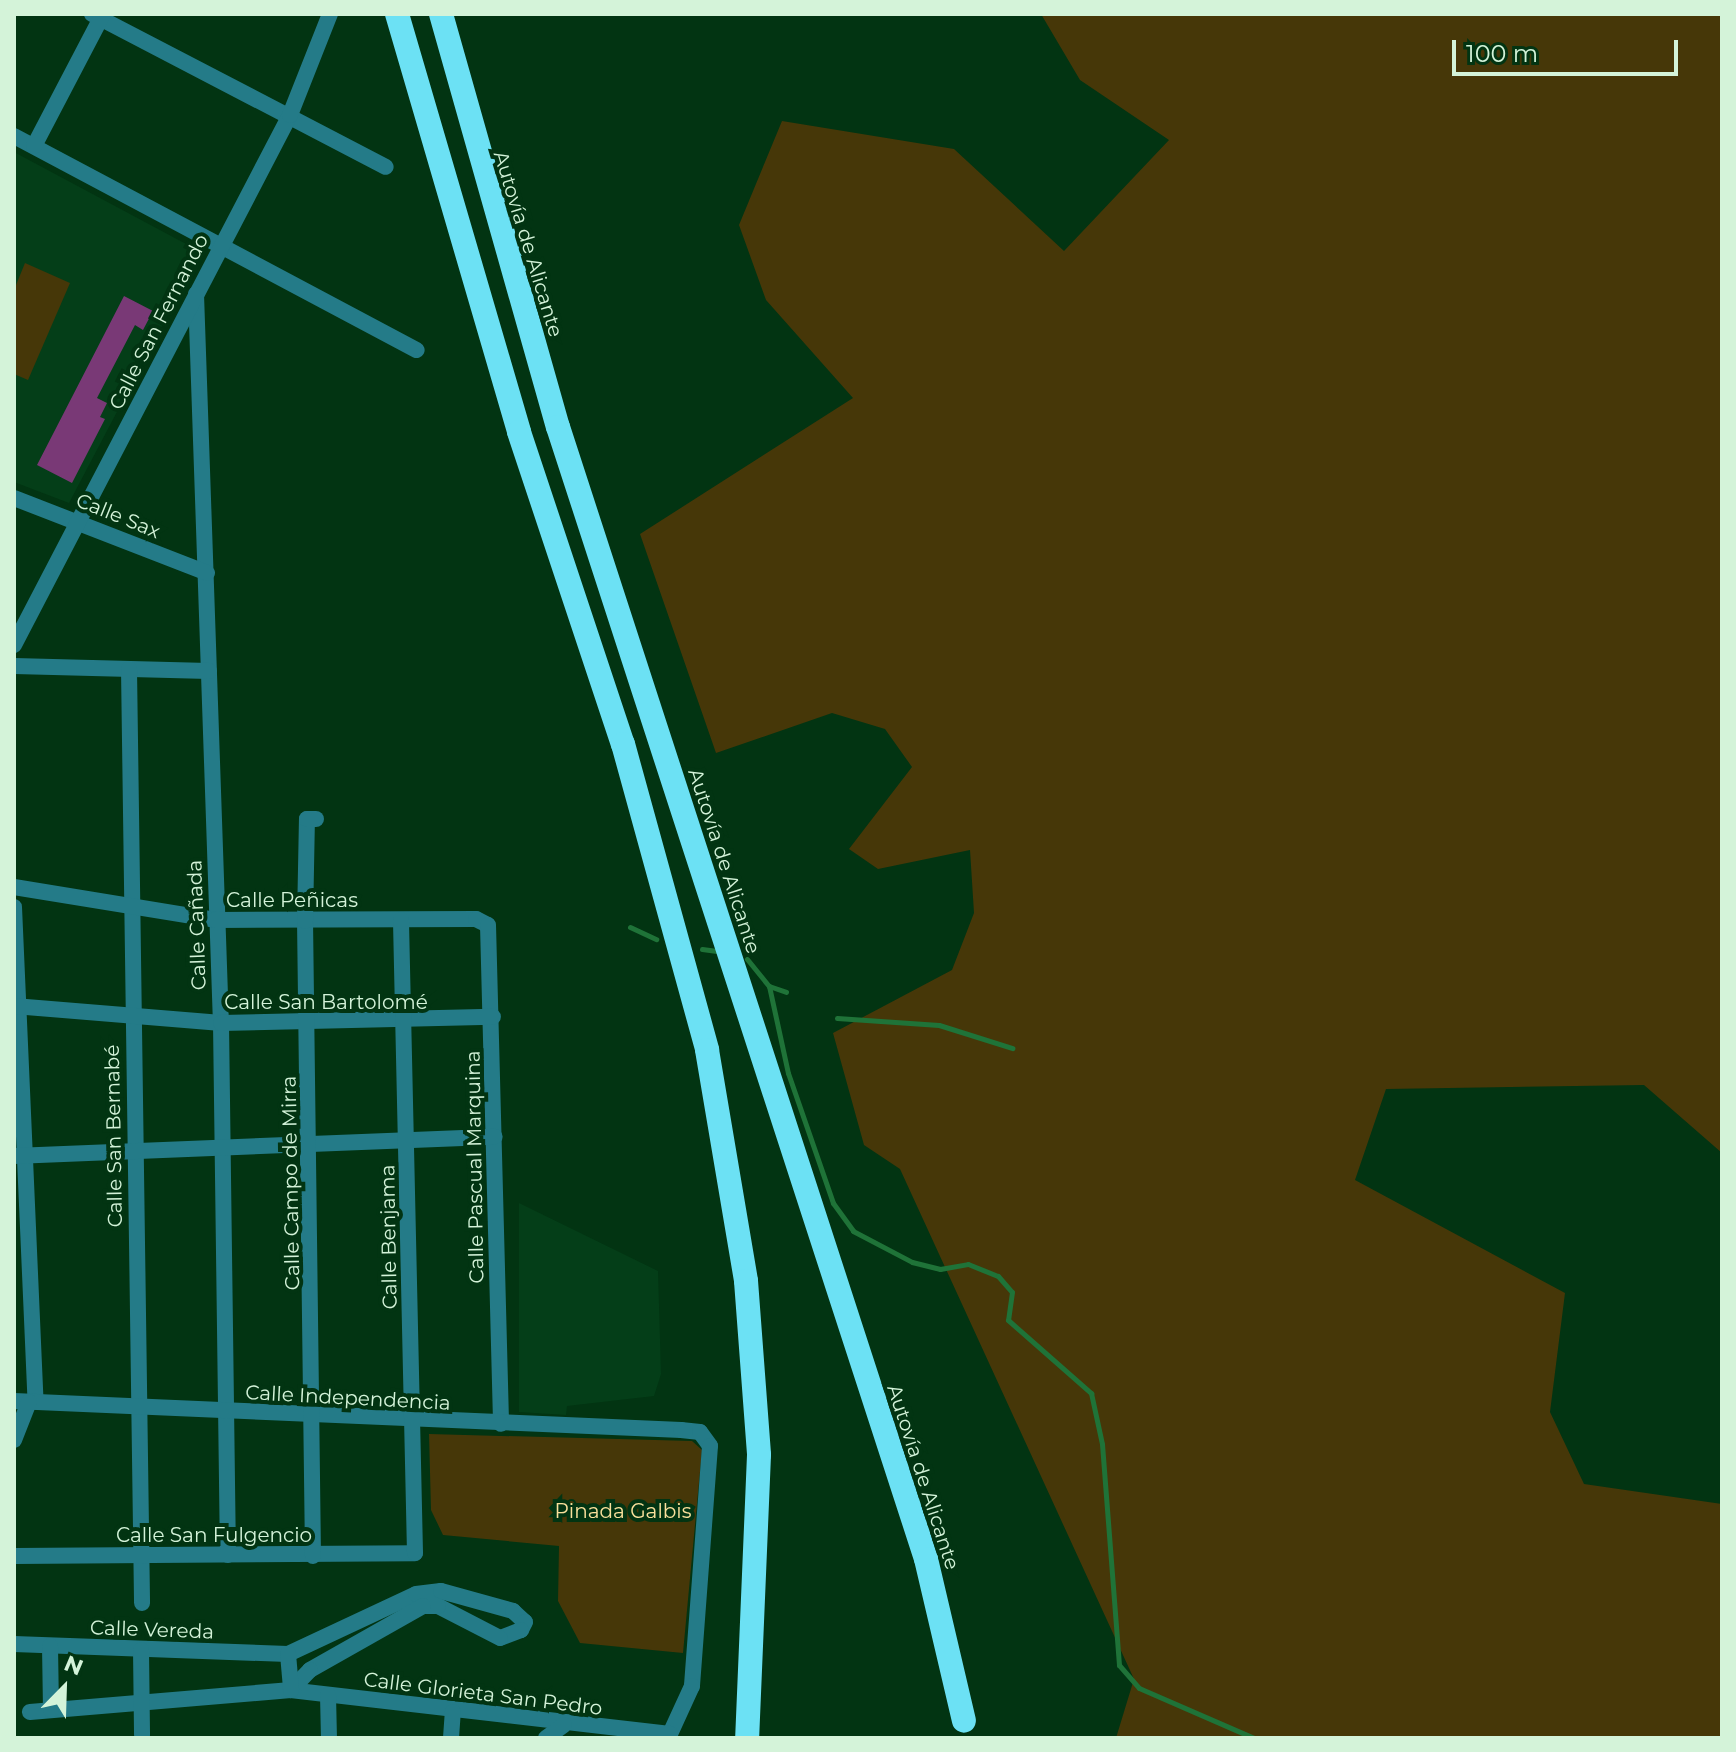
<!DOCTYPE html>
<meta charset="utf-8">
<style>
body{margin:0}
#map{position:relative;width:1736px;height:1752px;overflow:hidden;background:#023412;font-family:Montserrat,sans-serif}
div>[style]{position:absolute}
.built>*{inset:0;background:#043e18}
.green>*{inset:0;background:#463708}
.stream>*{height:5px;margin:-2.5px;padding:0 2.5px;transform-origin:2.5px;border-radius:2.5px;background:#1f7338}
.building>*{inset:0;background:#793976}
.street>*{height:16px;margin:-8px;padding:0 8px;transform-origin:8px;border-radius:8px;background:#247b88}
.highway>*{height:24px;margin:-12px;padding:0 12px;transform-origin:12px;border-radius:12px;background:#6ce1f4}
span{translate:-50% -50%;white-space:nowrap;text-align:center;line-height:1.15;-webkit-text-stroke:8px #023412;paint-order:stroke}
.street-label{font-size:20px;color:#d4f3d9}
.park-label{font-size:20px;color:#fae09c}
.frame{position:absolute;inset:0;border:16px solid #d4f3d9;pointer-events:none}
.north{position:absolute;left:24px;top:1648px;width:80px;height:80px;-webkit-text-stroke:6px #023412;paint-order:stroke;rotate:23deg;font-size:22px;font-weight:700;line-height:32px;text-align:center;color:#d4f3d9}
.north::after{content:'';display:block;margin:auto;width:28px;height:36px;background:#d4f3d9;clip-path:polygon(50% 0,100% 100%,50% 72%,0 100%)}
.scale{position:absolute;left:1452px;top:40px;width:226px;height:36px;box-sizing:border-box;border:4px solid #d4f3d9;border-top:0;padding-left:10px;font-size:24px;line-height:28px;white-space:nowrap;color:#d4f3d9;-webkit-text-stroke:6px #023412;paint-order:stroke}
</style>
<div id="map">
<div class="built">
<div style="clip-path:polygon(14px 152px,201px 252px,69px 503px,14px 482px)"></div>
<div style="clip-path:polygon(519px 1203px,658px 1271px,661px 1374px,654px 1396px,567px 1406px,566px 1415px,519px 1412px)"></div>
</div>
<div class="green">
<div style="clip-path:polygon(1041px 14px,1722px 14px,1722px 1153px,1644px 1085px,1386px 1089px,1355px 1180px,1565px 1293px,1550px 1412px,1584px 1484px,1722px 1504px,1722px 1738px,1116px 1738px,1134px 1679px,900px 1169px,864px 1145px,833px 1033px,952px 970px,974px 913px,970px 850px,878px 869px,849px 849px,912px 767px,885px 729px,832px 713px,716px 753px,640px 534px,853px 398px,766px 300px,739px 225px,782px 121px,954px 149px,1064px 251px,1169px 140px,1080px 80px)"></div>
<div style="clip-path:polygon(25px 263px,70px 283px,28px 380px,14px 374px,14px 290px)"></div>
<div style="clip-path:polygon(429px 1434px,692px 1441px,702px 1450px,683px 1653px,580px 1643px,558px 1601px,559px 1546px,443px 1535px,431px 1510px)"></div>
</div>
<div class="stream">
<div style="left:630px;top:927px;width:29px;rotate:25deg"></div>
<div style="left:702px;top:949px;width:15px;rotate:8deg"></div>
<div style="left:747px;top:959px;width:35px;rotate:51deg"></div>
<div style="left:769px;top:986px;width:18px;rotate:19deg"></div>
<div style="left:769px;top:986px;width:89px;rotate:77.7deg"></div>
<div style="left:788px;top:1073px;width:138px;rotate:70.9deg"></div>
<div style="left:833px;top:1203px;width:34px;rotate:54deg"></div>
<div style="left:853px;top:1231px;width:67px;rotate:27.7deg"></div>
<div style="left:912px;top:1262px;width:29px;rotate:14deg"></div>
<div style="left:940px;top:1269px;width:28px;rotate:-10deg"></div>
<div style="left:968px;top:1264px;width:32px;rotate:22deg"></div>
<div style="left:998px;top:1276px;width:21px;rotate:49deg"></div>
<div style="left:1012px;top:1292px;width:28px;rotate:98deg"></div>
<div style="left:1008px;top:1320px;width:111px;rotate:41.3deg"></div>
<div style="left:1091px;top:1393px;width:52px;rotate:77.8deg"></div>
<div style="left:1102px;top:1444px;width:222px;rotate:85.6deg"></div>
<div style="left:1119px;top:1665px;width:30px;rotate:49deg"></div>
<div style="left:1139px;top:1688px;width:125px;rotate:23.5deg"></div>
<div style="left:837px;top:1018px;width:102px;rotate:3.9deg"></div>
<div style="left:939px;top:1025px;width:77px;rotate:17.5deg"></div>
</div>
<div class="building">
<div style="clip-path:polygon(124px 296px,153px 311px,143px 330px,135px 325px,97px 398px,107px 403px,100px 417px,105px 419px,72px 483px,37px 465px)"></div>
</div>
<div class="street">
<div style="left:92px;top:14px;width:331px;rotate:27.5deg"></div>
<div style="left:14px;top:136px;width:456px;rotate:28deg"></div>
<div style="left:34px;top:146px;width:149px;rotate:-62.4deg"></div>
<div style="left:196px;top:294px;width:729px;rotate:88.04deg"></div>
<div style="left:221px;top:1023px;width:532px;rotate:89.25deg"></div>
<div style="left:14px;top:498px;width:207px;rotate:21.2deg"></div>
<div style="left:14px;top:645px;width:598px;rotate:-62.49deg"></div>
<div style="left:290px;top:115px;width:109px;rotate:-68.4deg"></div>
<div style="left:14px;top:666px;width:195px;rotate:1.5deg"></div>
<div style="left:129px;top:669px;width:934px;rotate:89.2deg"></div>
<div style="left:14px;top:887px;width:204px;rotate:9.3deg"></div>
<div style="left:215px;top:920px;width:261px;rotate:-0.2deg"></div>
<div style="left:476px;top:919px;width:13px;rotate:27deg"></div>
<div style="left:488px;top:925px;width:499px;rotate:88.5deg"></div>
<div style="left:14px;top:907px;width:495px;rotate:87.5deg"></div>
<div style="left:14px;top:1006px;width:208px;rotate:4.7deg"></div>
<div style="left:221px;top:1023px;width:272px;rotate:-1.3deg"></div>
<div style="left:14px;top:1156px;width:481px;rotate:-2.3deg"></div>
<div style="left:14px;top:1401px;width:668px;rotate:2.49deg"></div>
<div style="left:681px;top:1430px;width:19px;rotate:6deg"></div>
<div style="left:700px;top:1432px;width:17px;rotate:54deg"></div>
<div style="left:710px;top:1446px;width:241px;rotate:94.3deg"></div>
<div style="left:692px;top:1686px;width:53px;rotate:114.6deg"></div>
<div style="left:670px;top:1734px;width:382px;rotate:-173.4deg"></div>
<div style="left:291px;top:1690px;width:262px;rotate:175.2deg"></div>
<div style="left:14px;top:1440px;width:41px;rotate:-68.5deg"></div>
<div style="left:14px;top:1556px;width:401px;rotate:-0.4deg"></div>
<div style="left:415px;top:1553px;width:633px;rotate:-91.27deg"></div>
<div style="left:313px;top:1556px;width:635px;rotate:-90.72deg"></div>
<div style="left:305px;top:921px;width:102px;rotate:-88.9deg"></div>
<div style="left:307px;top:819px;width:9px"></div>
<div style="left:14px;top:1644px;width:274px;rotate:2.1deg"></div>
<div style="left:288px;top:1654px;width:141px;rotate:-25.1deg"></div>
<div style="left:416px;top:1594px;width:25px;rotate:-7deg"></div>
<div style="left:441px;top:1591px;width:75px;rotate:15.5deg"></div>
<div style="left:513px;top:1611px;width:16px;rotate:43deg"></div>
<div style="left:525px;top:1622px;width:9px;rotate:117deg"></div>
<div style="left:521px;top:1630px;width:22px;rotate:159deg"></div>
<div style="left:500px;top:1638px;width:70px;rotate:-152.7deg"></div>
<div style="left:438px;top:1606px;width:15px;rotate:180deg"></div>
<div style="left:423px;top:1606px;width:130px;rotate:150.5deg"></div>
<div style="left:310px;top:1670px;width:28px;rotate:134deg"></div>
<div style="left:50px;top:1646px;width:64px;rotate:89.1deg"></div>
<div style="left:141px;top:1650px;width:85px;rotate:89.3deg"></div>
<div style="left:288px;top:1654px;width:36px;rotate:85deg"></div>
<div style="left:328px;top:1695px;width:43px;rotate:88.7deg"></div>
<div style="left:451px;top:1738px;width:26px;rotate:-86deg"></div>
<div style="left:546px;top:1738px;width:22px;rotate:-36deg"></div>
</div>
<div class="highway">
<div style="left:397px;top:14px;width:435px;rotate:73.7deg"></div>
<div style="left:519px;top:432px;width:329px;rotate:71.6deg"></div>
<div style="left:623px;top:744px;width:317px;rotate:74.6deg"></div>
<div style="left:707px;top:1050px;width:234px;rotate:80.4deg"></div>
<div style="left:746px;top:1281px;width:174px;rotate:85.7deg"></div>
<div style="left:759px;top:1455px;width:283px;rotate:92.4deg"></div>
<div style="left:441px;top:14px;width:429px;rotate:74.2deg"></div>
<div style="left:558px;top:427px;width:1190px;rotate:71.99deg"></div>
<div style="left:926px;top:1559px;width:166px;rotate:76.8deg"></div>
</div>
<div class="street-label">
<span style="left:528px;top:244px;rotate:73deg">Autovía de Alicante</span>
<span style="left:159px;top:322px;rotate:-63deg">Calle San Fernando</span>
<span style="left:118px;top:516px;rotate:22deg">Calle Sax</span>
<span style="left:724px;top:861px;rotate:72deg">Autovía de Alicante</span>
<span style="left:292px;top:900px">Calle Peñicas</span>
<span style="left:197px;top:925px;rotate:-92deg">Calle Cañada</span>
<span style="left:326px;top:1002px">Calle San Bartolomé</span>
<span style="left:114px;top:1136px;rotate:-91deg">Calle San Bernabé</span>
<span style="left:475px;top:1167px;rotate:-91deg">Calle Pascual Marquina</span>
<span style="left:291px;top:1183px;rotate:-91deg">Calle Campo de Mirra</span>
<span style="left:389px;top:1237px;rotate:-91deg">Calle Benjama</span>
<span style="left:348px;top:1398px;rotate:3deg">Calle Independencia</span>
<span style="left:923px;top:1477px;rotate:72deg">Autovía de Alicante</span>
<span style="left:214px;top:1535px">Calle San Fulgencio</span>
<span style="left:152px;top:1630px;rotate:2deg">Calle Vereda</span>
<span style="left:483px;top:1694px;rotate:7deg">Calle Glorieta San Pedro</span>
</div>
<div class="park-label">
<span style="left:623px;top:1511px">Pinada Galbis</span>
</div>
<div class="frame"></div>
<div class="north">N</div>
<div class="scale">100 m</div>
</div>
